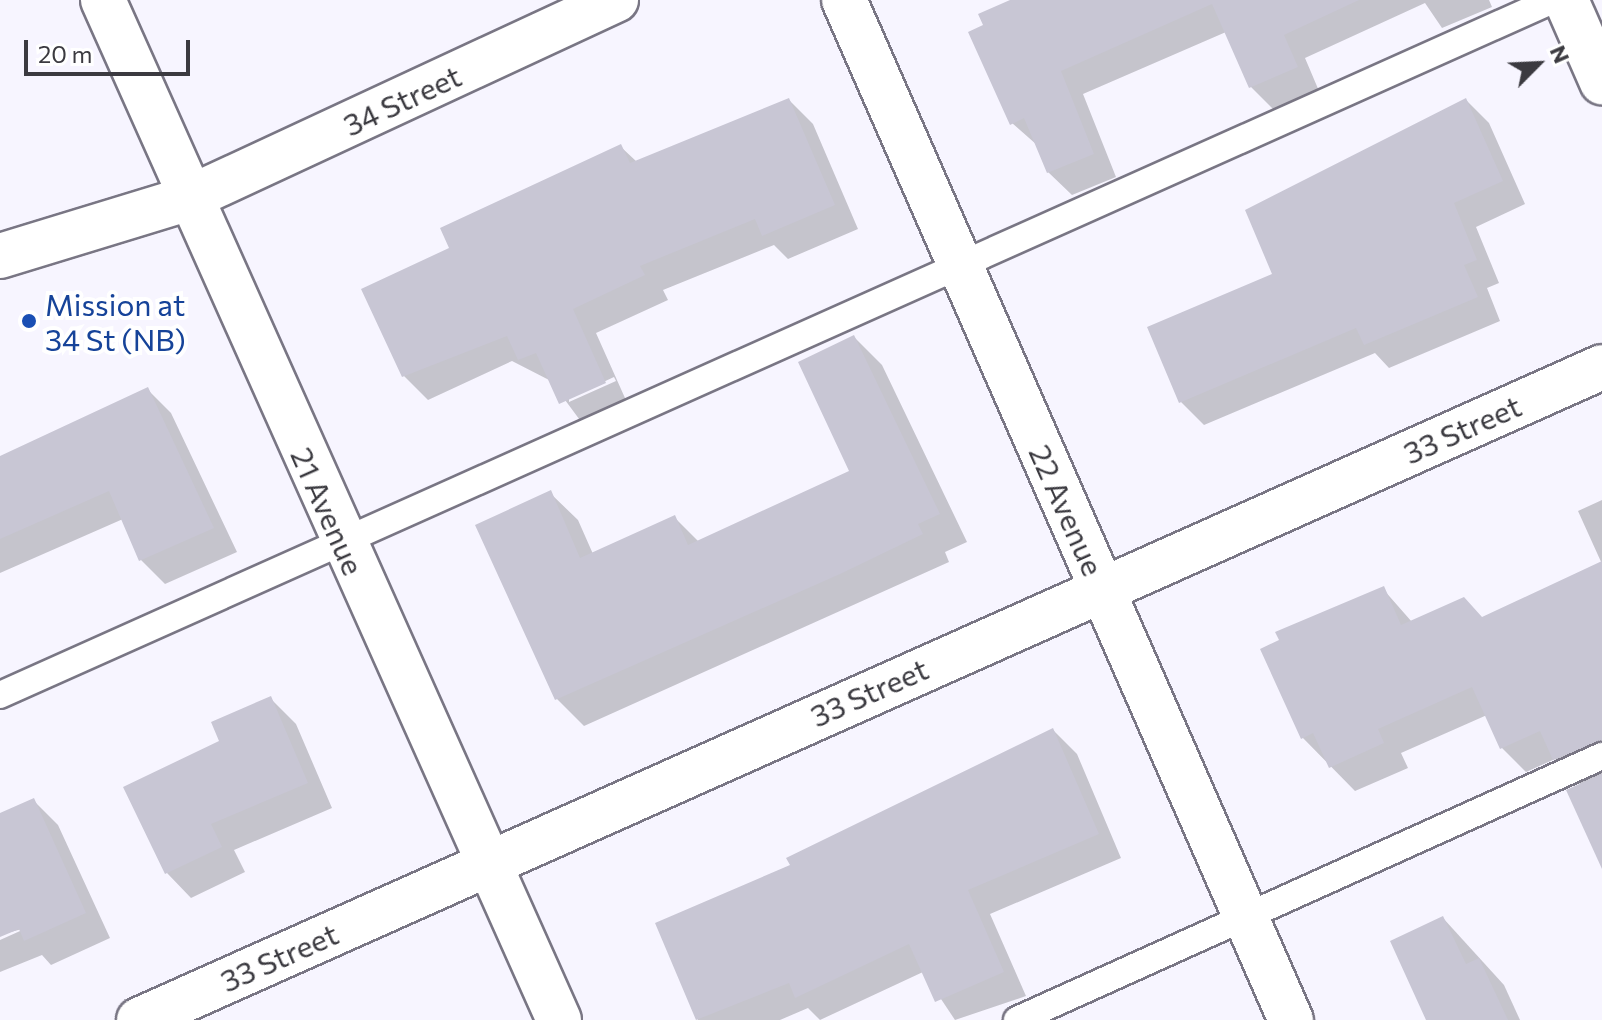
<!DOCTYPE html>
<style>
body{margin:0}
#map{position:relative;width:1602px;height:1020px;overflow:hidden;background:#f7f5ff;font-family:Commissioner,sans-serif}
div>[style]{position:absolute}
.shadow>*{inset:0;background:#0003}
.building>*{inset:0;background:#c8c6d4}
.roads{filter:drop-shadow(2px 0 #797684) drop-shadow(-2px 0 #797684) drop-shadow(0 2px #797684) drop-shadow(0 -2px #797684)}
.lane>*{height:26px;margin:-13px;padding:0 13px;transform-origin:13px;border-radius:13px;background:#fff}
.street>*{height:44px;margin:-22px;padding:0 22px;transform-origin:22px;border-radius:22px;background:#fff}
.secondary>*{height:44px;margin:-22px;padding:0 22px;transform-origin:22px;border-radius:22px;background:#fff}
.dots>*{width:22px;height:22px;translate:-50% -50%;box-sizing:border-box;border:4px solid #fff;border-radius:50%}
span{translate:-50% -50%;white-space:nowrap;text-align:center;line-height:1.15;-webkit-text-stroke:8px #fff;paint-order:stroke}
.street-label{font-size:30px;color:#3b3a40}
.transit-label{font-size:30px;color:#164399}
.left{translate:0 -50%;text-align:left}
.north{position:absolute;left:1498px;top:24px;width:80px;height:80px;-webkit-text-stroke:6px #fff;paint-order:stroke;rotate:66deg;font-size:22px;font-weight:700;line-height:32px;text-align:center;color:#3b3a40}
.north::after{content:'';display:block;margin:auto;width:28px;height:36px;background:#3b3a40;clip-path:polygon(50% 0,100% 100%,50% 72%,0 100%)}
.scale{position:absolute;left:24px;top:40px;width:166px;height:36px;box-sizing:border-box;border:4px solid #3b3a40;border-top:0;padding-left:10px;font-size:24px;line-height:28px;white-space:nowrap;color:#3b3a40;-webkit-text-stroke:6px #fff;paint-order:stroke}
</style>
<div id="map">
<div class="shadow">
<div style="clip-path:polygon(1015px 0,1489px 0,1492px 7px,1442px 28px,1425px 3px,1305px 58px,1319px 91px,1274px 110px,1251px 87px,1226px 32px,1083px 94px,1116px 177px,1072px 195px,1048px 172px,1037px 145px,1012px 123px,986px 26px)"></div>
<div style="clip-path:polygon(evenodd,789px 100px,813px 124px,858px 229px,788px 259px,774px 245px,663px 290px,668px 300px,596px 333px,629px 407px,585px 427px,551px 381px,512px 361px,428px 400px,404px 376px,451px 249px,621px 147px,637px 162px,789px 100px,614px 377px,616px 381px,569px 402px,569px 398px,614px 377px)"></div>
<div style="clip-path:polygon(1466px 100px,1489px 123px,1525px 204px,1476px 227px,1499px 283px,1487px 288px,1500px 321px,1389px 368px,1375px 353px,1204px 425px,1181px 402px,1275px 275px)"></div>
<div style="clip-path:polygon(854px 337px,882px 365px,967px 542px,945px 552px,949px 562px,584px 726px,556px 698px,550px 493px,578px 520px,593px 554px,675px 518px,699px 542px,851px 472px)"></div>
<div style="clip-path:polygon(147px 389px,171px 413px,237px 552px,165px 584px,141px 560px,123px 519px,0 573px,0 457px)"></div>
<div style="clip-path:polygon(1602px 500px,1602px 856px,1581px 785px,1555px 759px,1526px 772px,1501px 747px,1487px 715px,1401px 753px,1408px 768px,1355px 791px,1302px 737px,1383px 589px,1412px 622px,1482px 619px,1602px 564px,1578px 511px)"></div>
<div style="clip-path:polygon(271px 699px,296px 724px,332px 808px,234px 850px,245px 872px,191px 898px,167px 873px,221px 742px)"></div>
<div style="clip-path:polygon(1053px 730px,1077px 754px,1121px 858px,990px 914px,1026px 996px,955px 1020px,923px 972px,820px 1020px,808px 1008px,780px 1020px,698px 1020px,657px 924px,792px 866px)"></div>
<div style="clip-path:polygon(33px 800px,58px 825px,110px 938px,51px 965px,42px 955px,0 972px,0 940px,29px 927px,0 935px,0 816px)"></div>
<div style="clip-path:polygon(1443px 918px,1504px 985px,1520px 1020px,1428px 1020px)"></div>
</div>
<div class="building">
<div style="clip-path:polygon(1010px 0,1359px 0,1284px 35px,1298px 67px,1249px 88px,1212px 4px,1061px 71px,1094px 154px,1047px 173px,1024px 118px,1010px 125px,968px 32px,983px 25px,978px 14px)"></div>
<div style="clip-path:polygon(789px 98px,835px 205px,762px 236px,755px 219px,640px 266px,645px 275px,573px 309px,606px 383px,559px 404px,536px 353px,518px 360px,507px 336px,402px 377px,361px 289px,449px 248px,440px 228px,621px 144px,630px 163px)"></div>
<div style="clip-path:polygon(1466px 98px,1503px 181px,1454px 203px,1477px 260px,1464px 265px,1478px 297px,1364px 345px,1356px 328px,1179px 403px,1147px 327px,1272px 274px,1245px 210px)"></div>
<div style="clip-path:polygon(854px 335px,940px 514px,918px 524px,923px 534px,840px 574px,555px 700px,475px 525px,551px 490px,580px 558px,675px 515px,688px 545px,849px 471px,798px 362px)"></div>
<div style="clip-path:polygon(148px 387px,214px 528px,139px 561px,109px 491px,0 539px,0 456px)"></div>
<div style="clip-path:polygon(1602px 561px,1602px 740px,1553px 760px,1540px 731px,1500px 749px,1472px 687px,1378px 729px,1384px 743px,1329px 768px,1313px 733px,1301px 739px,1260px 649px,1279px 640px,1275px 632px,1384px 586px,1401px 625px,1464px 597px,1482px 617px)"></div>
<div style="clip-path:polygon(271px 696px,308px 783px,211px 824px,222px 847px,165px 874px,123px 787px,219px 741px,211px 722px)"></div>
<div style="clip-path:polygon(1053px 728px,1099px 834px,968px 890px,1004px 972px,935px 1002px,909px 944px,795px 998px,789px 983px,696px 1020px,655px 923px,790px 865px,786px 858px)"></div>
<div style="clip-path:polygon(1602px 774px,1602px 869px,1566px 790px)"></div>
<div style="clip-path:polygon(34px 798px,86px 913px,24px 941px,19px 929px,0 937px,0 813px)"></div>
<div style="clip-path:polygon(1443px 916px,1466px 964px,1479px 958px,1508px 1020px,1426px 1020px,1390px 941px)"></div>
</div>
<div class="roads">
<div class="lane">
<div style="left:0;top:695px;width:1701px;rotate:-24.11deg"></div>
<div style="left:1017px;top:1020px;width:642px;rotate:-24.29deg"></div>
</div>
<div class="street">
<div style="left:103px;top:0;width:1117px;rotate:65.91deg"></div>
<div style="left:844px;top:0;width:1114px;rotate:66.34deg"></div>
<div style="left:1566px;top:0;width:90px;rotate:66.3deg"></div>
<div style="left:139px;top:1020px;width:1602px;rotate:-24.05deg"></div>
</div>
<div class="secondary">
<div style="left:0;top:256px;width:195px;rotate:-17deg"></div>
<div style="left:187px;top:199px;width:473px;rotate:-24.9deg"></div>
</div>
</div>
<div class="dots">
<div style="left:29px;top:321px;background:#1a4fb4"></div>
</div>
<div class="street-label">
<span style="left:402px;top:100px;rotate:-25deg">34 Street</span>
<span style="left:1462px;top:429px;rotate:-24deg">33 Street</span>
<span style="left:1067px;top:510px;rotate:66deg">22 Avenue</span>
<span style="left:328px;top:511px;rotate:66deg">21 Avenue</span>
<span style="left:869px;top:692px;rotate:-24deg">33 Street</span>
<span style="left:279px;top:957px;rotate:-24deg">33 Street</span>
</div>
<div class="transit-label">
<span class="left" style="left:45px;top:321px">Mission at<br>34 St (NB)</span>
</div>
<div class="north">N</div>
<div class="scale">20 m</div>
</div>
